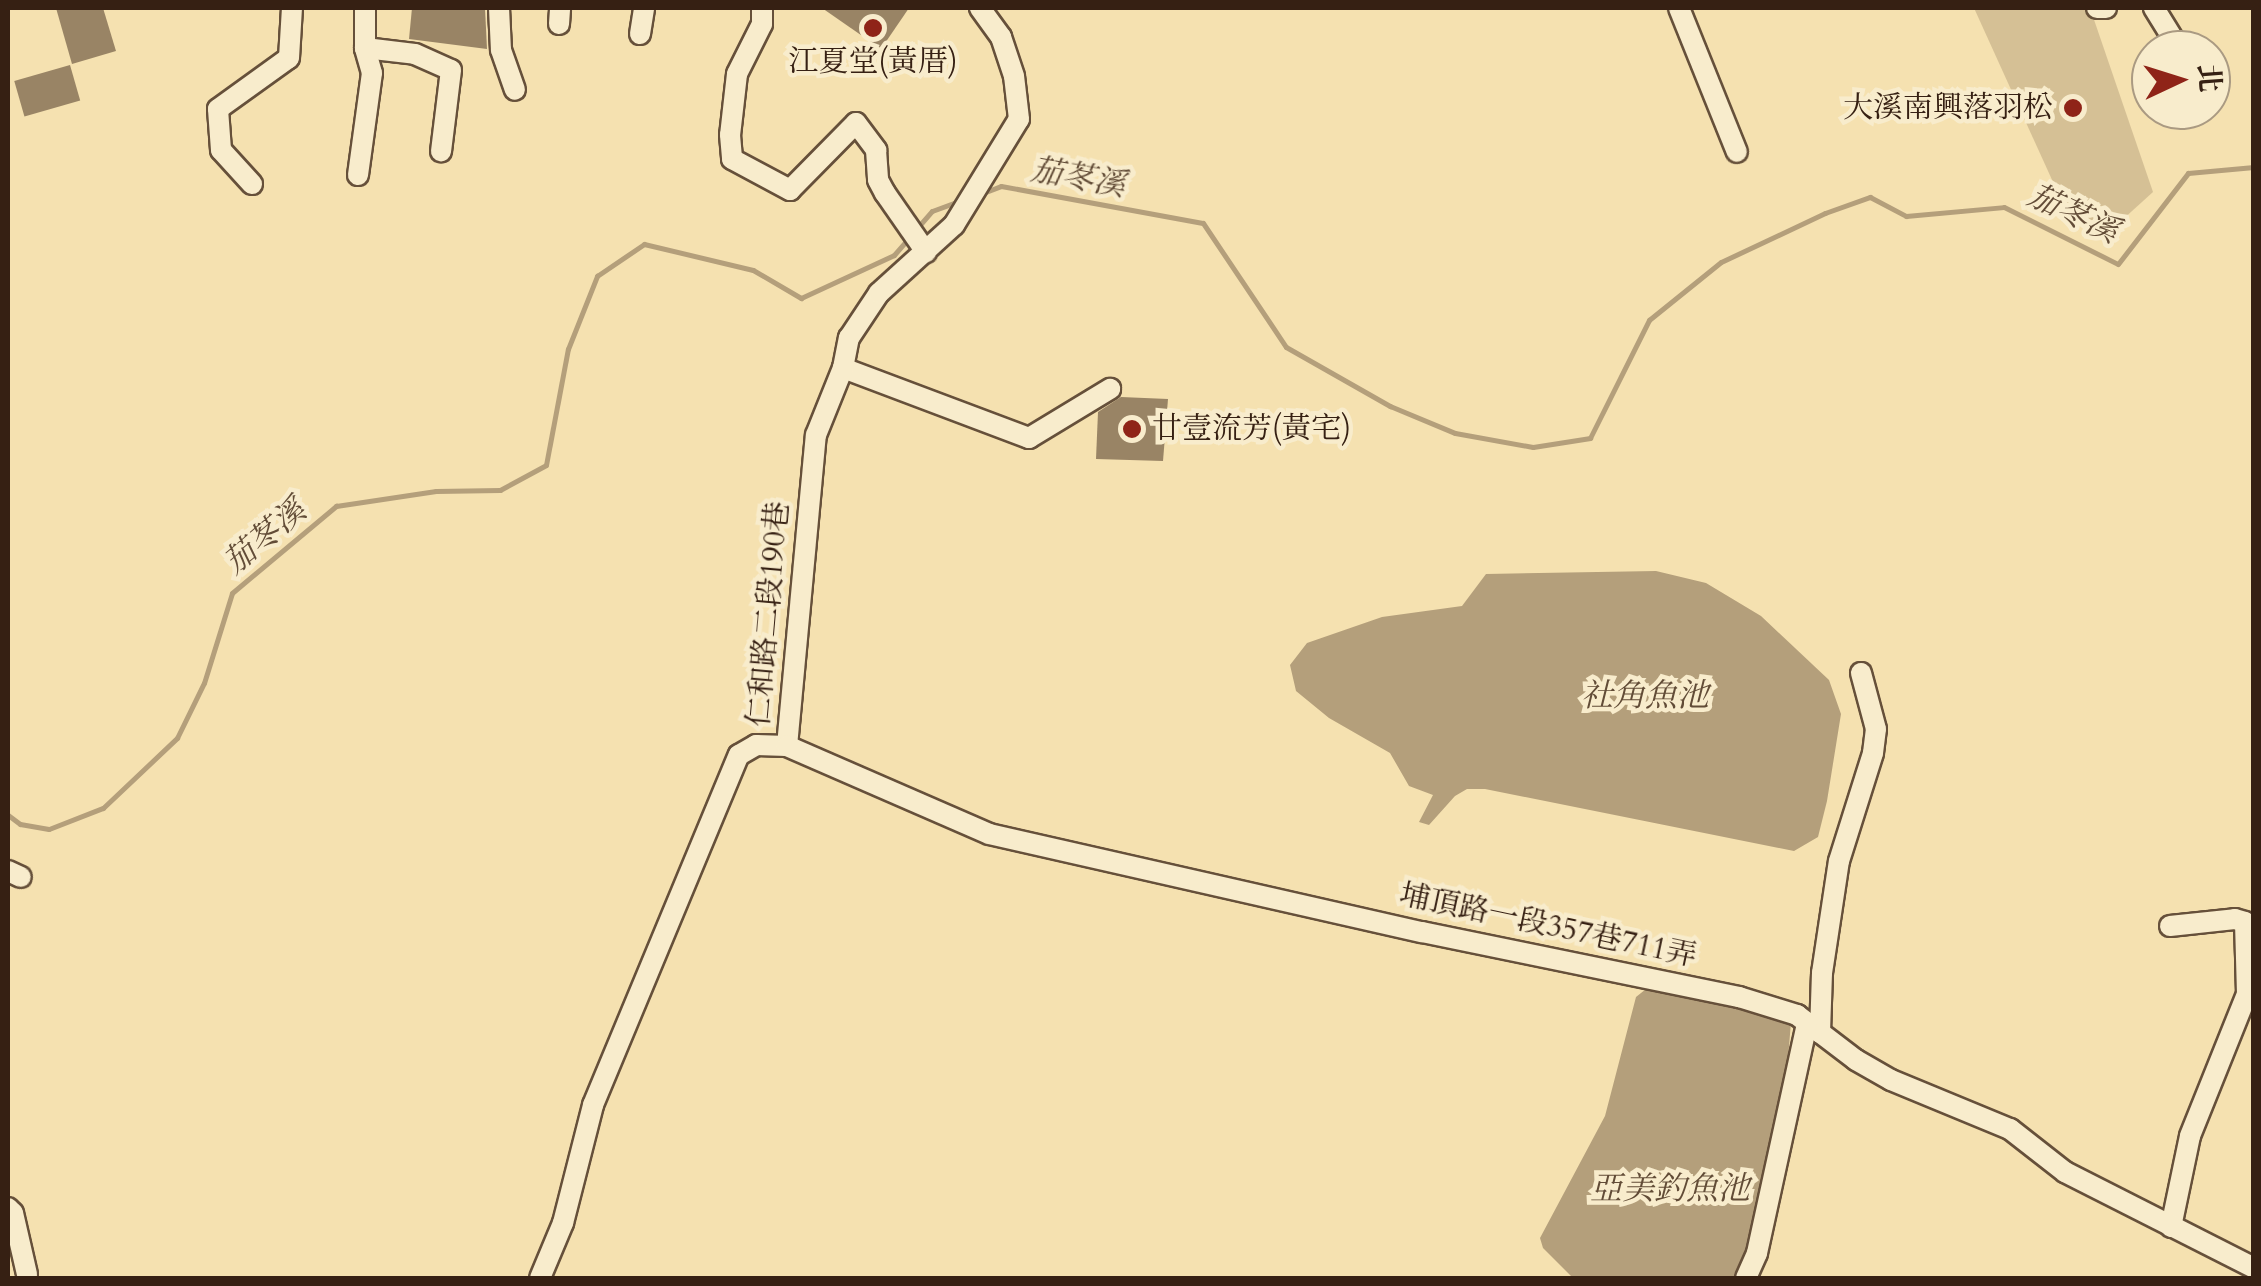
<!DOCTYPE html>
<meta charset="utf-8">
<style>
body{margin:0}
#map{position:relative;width:2261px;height:1286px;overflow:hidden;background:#f5e1b0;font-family:Cardo,"Noto Serif TC",serif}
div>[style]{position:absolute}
.green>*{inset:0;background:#d5c095}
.water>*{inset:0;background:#b49f7b}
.stream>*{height:5px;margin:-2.5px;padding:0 2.5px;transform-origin:2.5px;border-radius:2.5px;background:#b49f7b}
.building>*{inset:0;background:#998465;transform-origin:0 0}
.roads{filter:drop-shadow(2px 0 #66503a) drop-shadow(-2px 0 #66503a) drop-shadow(0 2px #66503a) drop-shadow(0 -2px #66503a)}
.minor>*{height:20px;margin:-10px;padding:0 10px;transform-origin:10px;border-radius:10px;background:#f8eccc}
.dots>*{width:28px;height:28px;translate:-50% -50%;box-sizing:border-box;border:5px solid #f8eccc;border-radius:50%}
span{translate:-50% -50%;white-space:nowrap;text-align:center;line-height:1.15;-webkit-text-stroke:9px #f8eccc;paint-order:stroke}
.poi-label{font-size:30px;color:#362013}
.right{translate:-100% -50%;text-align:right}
.left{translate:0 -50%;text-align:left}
.street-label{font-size:30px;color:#362013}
.water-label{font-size:32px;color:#624c37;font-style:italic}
.frame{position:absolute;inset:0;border:10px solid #362013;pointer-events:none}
.north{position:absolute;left:2131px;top:30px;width:100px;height:100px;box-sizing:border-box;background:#f8eccc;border:2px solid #aa9a82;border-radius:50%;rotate:86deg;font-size:28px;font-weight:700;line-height:40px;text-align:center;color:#362013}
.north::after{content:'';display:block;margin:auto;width:35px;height:45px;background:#8f2418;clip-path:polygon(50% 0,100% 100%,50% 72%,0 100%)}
</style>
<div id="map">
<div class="green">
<div style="clip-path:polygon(1974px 8px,2090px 8px,2153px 192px,2110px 231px,2063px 204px)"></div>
</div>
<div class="water">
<div style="clip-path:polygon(1656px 571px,1706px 583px,1761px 616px,1829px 680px,1841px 714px,1827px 801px,1818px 837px,1794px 851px,1485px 789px,1467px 789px,1455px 796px,1429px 825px,1419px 822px,1433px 795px,1409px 786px,1390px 753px,1329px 718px,1296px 691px,1290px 665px,1307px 643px,1382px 617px,1462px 606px,1486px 574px)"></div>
<div style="clip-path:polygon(1659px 987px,1791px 1022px,1785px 1096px,1748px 1248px,1738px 1278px,1573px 1278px,1543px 1248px,1540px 1238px,1605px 1116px,1636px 997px,1646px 989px)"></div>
</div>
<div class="stream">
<div style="left:983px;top:193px;width:19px;rotate:-21deg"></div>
<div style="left:1001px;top:186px;width:205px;rotate:10.4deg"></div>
<div style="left:1203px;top:223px;width:149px;rotate:56.2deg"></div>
<div style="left:1286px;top:347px;width:120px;rotate:29.6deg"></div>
<div style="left:1390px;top:406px;width:70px;rotate:22.6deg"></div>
<div style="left:1455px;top:433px;width:79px;rotate:10.2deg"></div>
<div style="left:1533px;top:447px;width:58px;rotate:-9deg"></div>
<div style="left:1590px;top:438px;width:132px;rotate:-63.4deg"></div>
<div style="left:1649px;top:320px;width:92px;rotate:-38.9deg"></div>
<div style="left:1721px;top:262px;width:115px;rotate:-25.2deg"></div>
<div style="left:1825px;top:213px;width:48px;rotate:-19.6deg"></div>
<div style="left:1870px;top:197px;width:41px;rotate:27.8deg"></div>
<div style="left:1906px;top:216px;width:98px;rotate:-5.2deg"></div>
<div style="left:2004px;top:207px;width:127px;rotate:26.6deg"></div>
<div style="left:2118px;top:264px;width:115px;rotate:-52.4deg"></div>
<div style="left:2188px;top:173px;width:66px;rotate:-5.2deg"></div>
<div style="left:918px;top:227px;width:21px;rotate:-49deg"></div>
<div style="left:932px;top:211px;width:33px;rotate:-20deg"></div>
<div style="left:8px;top:815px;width:15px;rotate:37deg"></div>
<div style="left:20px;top:824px;width:29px;rotate:10deg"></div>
<div style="left:49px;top:829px;width:58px;rotate:-21.3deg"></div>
<div style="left:103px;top:808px;width:102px;rotate:-43.4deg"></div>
<div style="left:177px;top:738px;width:61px;rotate:-63.9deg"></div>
<div style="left:204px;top:683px;width:94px;rotate:-72.7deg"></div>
<div style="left:232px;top:593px;width:136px;rotate:-39.9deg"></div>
<div style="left:336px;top:506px;width:101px;rotate:-8.5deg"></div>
<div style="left:436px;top:491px;width:64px;rotate:-0.9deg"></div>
<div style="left:500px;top:490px;width:52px;rotate:-28.5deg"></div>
<div style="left:546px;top:465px;width:118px;rotate:-79.3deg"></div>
<div style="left:568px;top:349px;width:79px;rotate:-68.3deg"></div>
<div style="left:597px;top:276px;width:57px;rotate:-34.2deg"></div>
<div style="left:644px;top:244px;width:112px;rotate:13.4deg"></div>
<div style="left:753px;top:270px;width:56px;rotate:30.3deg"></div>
<div style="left:801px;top:298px;width:102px;rotate:-24.8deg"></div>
<div style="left:894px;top:255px;width:21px;rotate:-49deg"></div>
</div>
<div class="building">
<div style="clip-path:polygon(56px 8px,103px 8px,116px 51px,72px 64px)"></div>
<div style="clip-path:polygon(412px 8px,485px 8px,487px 49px,409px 39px)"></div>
<div style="clip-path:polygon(822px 8px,909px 8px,881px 49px)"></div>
<div style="left:70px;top:65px;width:37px;height:58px;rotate:74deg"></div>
<div style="clip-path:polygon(1121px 397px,1168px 399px,1163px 461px,1096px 459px,1098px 412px)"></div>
</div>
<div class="roads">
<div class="minor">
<div style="left:499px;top:8px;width:42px;rotate:87.3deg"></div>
<div style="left:501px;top:50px;width:42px;rotate:70.7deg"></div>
<div style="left:762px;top:8px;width:16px;rotate:90deg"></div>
<div style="left:762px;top:24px;width:56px;rotate:116.6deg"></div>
<div style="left:737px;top:74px;width:61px;rotate:96.5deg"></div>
<div style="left:730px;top:135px;width:24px;rotate:85deg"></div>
<div style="left:732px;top:159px;width:66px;rotate:28.1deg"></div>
<div style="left:790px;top:190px;width:94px;rotate:-45.4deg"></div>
<div style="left:856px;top:123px;width:34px;rotate:53deg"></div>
<div style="left:876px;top:150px;width:30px;rotate:86deg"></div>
<div style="left:878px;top:180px;width:15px;rotate:62deg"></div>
<div style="left:885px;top:193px;width:72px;rotate:55.2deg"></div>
<div style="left:1679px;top:8px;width:155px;rotate:68.1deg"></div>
<div style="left:2097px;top:8px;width:9px"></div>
<div style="left:2154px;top:8px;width:49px;rotate:58.2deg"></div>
<div style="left:559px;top:24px;width:16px;rotate:-86deg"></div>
<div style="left:640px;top:34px;width:26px;rotate:-81deg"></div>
<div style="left:365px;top:48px;width:50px;rotate:6.8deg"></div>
<div style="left:415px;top:54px;width:39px;rotate:24deg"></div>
<div style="left:451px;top:70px;width:82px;rotate:97deg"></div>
<div style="left:358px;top:175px;width:103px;rotate:-82.2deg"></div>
<div style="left:372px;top:73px;width:26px;rotate:-106deg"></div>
<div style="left:365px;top:48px;width:40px;rotate:-90deg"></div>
<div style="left:252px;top:184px;width:46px;rotate:-132.4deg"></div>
<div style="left:221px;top:150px;width:41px;rotate:-94.2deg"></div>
<div style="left:218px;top:109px;width:87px;rotate:-35.7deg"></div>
<div style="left:289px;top:58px;width:50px;rotate:-86.6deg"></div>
<div style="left:843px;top:368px;width:199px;rotate:20.6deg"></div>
<div style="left:1029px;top:438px;width:95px;rotate:-31.2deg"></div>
<div style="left:787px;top:746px;width:312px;rotate:-84.7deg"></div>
<div style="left:816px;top:435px;width:72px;rotate:-68.1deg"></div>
<div style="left:843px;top:368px;width:31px;rotate:-79deg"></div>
<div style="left:849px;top:338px;width:54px;rotate:-56.3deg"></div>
<div style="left:879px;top:293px;width:101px;rotate:-42.2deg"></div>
<div style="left:954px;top:225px;width:124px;rotate:-58.5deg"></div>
<div style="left:1019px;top:119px;width:43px;rotate:-96.6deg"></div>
<div style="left:1014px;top:76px;width:41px;rotate:-108.4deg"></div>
<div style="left:1001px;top:37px;width:36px;rotate:-126deg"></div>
<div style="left:8px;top:871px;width:14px;rotate:25deg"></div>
<div style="left:2170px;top:926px;width:65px;rotate:-6.1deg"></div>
<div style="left:2235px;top:919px;width:10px;rotate:17deg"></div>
<div style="left:2245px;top:922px;width:72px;rotate:88.4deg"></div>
<div style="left:2247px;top:994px;width:153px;rotate:111.9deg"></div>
<div style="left:2190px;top:1136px;width:93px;rotate:101.8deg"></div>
<div style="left:1820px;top:1033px;width:60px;rotate:-88.1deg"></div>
<div style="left:1822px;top:973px;width:113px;rotate:-81.4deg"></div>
<div style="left:1839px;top:861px;width:113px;rotate:-72.5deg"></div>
<div style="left:1873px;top:753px;width:24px;rotate:-83deg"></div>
<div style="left:1876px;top:729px;width:58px;rotate:-105deg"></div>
<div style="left:8px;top:1208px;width:7px;rotate:45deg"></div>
<div style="left:13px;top:1213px;width:63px;rotate:77.1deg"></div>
<div style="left:540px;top:1278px;width:60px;rotate:-67.3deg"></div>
<div style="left:563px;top:1223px;width:122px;rotate:-75.7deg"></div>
<div style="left:593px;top:1105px;width:379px;rotate:-67.4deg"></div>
<div style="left:739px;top:755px;width:20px;rotate:-30deg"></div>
<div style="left:756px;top:745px;width:31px;rotate:2deg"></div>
<div style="left:787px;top:746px;width:220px;rotate:23.5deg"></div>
<div style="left:989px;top:834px;width:444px;rotate:12.8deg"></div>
<div style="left:1422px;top:932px;width:324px;rotate:11.6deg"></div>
<div style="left:1739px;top:997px;width:61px;rotate:17.2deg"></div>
<div style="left:1797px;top:1015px;width:74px;rotate:37.3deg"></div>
<div style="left:1856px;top:1060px;width:40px;rotate:29.7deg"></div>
<div style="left:1891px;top:1080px;width:129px;rotate:22.4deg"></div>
<div style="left:2010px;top:1129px;width:70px;rotate:38deg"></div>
<div style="left:2065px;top:1172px;width:212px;rotate:26.9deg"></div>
<div style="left:1746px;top:1278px;width:27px;rotate:-66deg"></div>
<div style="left:1757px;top:1253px;width:235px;rotate:-77.7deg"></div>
</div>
</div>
<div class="dots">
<div style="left:873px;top:28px;background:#8f2418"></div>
<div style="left:2073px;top:108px;background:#8f2418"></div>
<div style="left:1132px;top:429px;background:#8f2418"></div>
</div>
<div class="poi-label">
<span style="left:873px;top:62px">江夏堂(黃厝)</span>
<span class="right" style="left:2053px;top:108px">大溪南興落羽松</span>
<span class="left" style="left:1152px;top:429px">廿壹流芳(黃宅)</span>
</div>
<div class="street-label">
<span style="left:769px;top:614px;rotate:-85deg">仁和路二段190巷</span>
<span style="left:1548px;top:926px;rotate:12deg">埔頂路一段357巷711弄</span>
</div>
<div class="water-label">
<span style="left:1078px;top:178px;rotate:10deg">茄苳溪</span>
<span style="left:2073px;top:214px;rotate:25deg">茄苳溪</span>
<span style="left:265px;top:537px;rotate:-40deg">茄苳溪</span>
<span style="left:1645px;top:696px">社角魚池</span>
<span style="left:1670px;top:1189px">亞美釣魚池</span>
</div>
<div class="frame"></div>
<div class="north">北</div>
</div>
